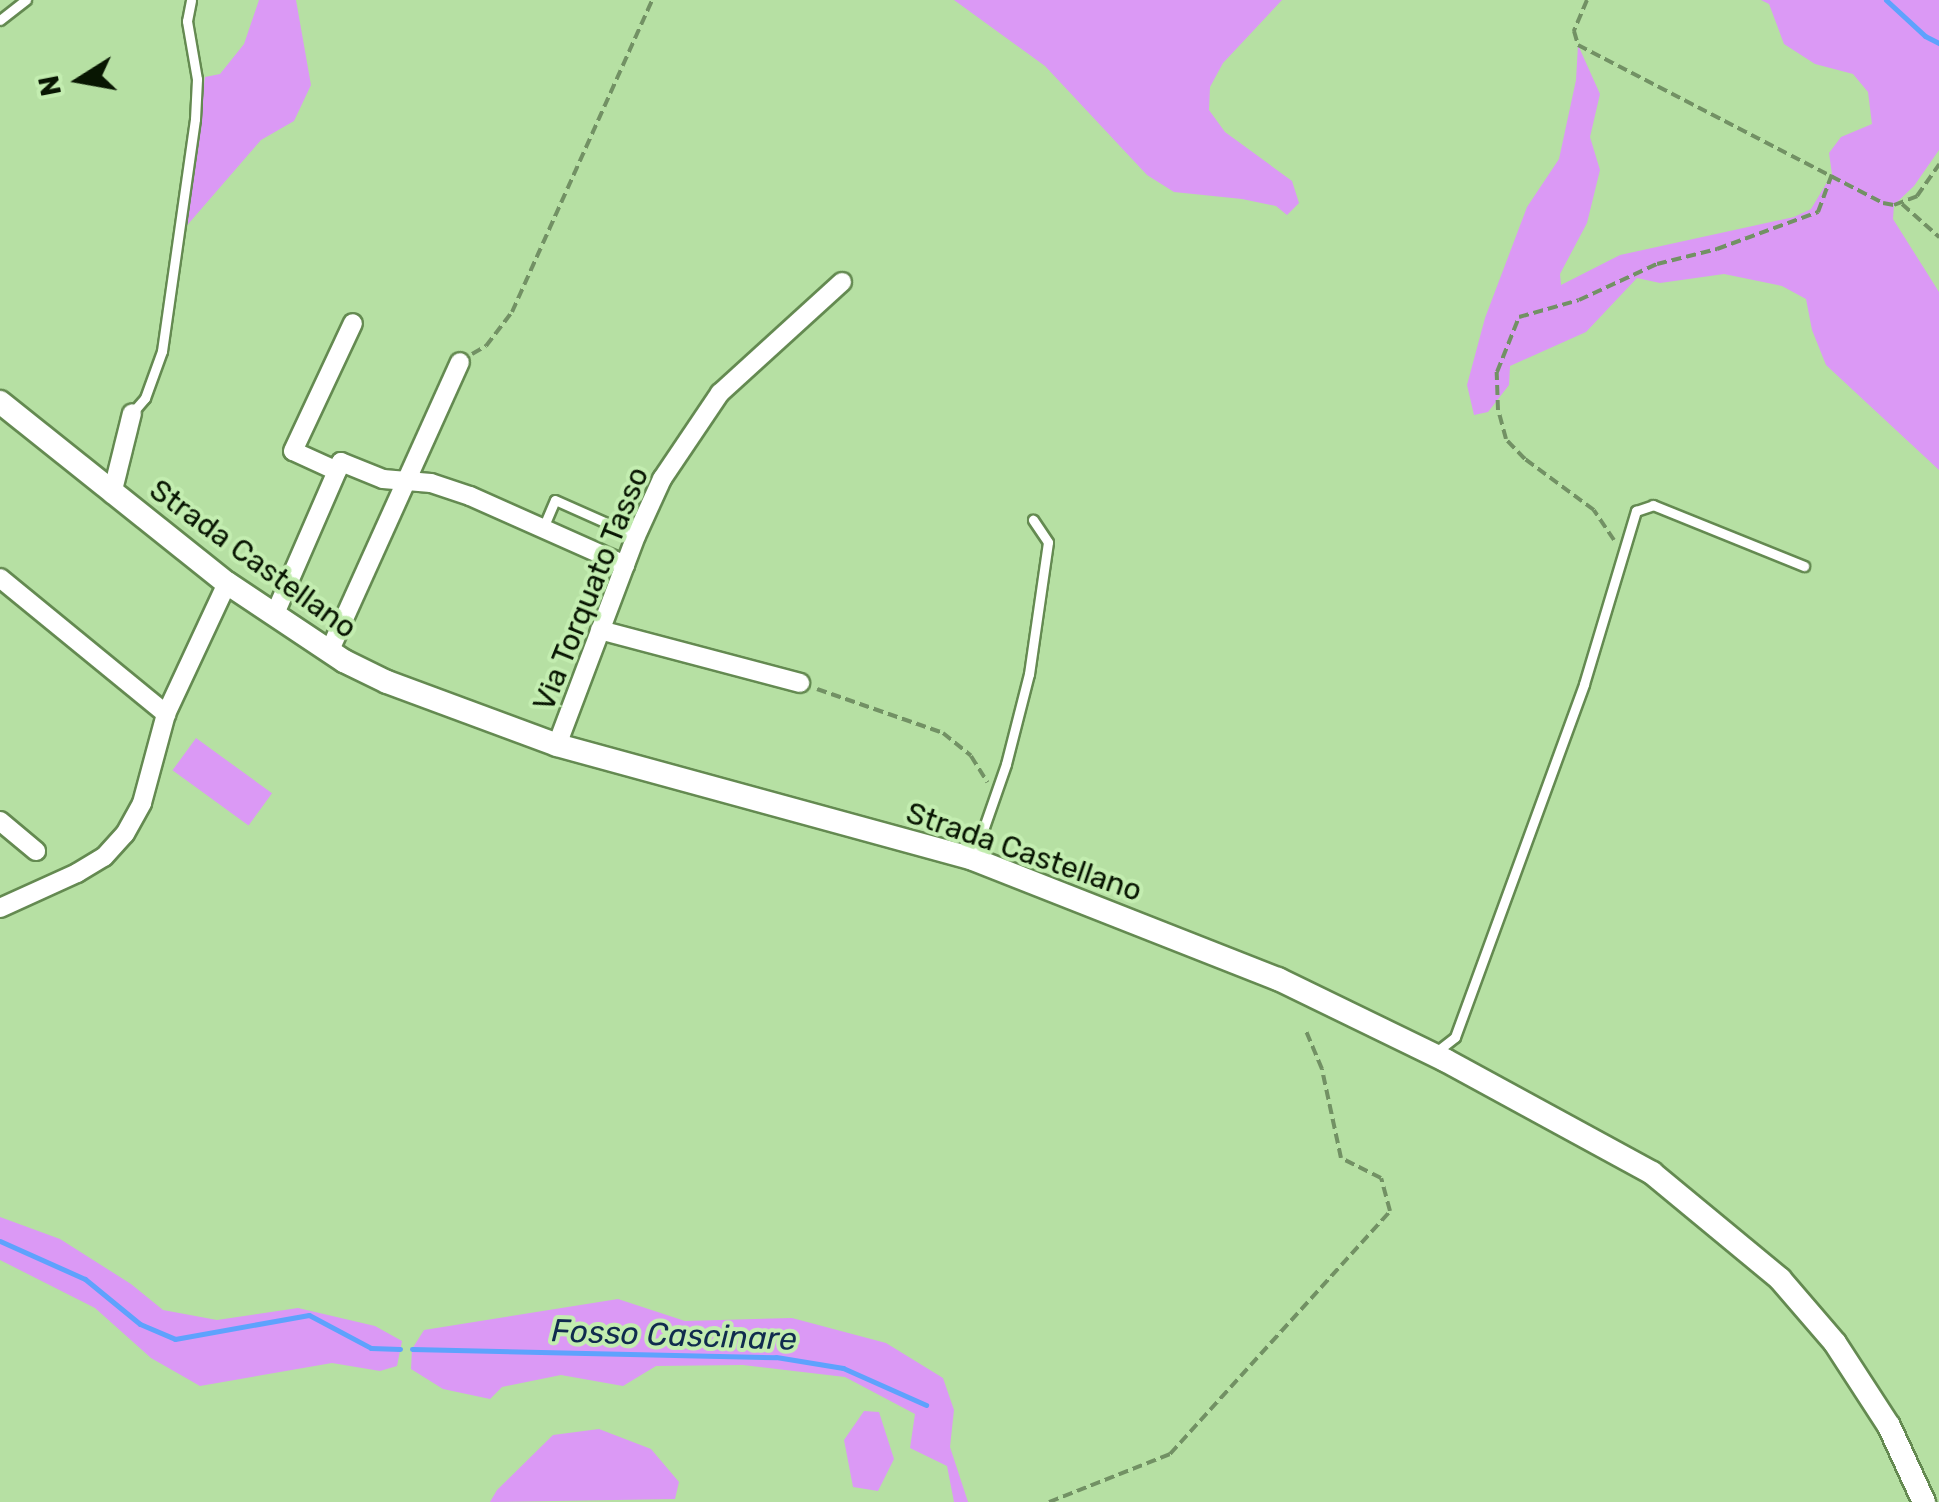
<!DOCTYPE html>
<style>
body{margin:0}
#map{position:relative;width:1939px;height:1502px;overflow:hidden;background:#b6e0a3;font-family:Rubik,sans-serif}
div>[style]{position:absolute}
.green>*{inset:0;background:#db99f5;transform-origin:0 0}
.stream>*{height:5px;margin:-2.5px;padding:0 2.5px;transform-origin:2.5px;border-radius:2.5px;background:#5ea2fd}
.path>*{height:4px;margin-top:-2px;transform-origin:0;background:repeating-linear-gradient(90deg,#729164 0 10px,transparent 0 15px)}
.roads{filter:drop-shadow(2px 0 #648a51) drop-shadow(-2px 0 #648a51) drop-shadow(0 2px #648a51) drop-shadow(0 -2px #648a51)}
.service>*{height:9px;margin:-4.5px;padding:0 4.5px;transform-origin:4.5px;border-radius:4.5px;background:#fff}
.minor>*{height:18px;margin:-9px;padding:0 9px;transform-origin:9px;border-radius:9px;background:#fff}
.tertiary>*{height:22px;margin:-11px;padding:0 11px;transform-origin:11px;border-radius:11px;background:#fff}
span{translate:-50% -50%;white-space:nowrap;text-align:center;line-height:1.15;-webkit-text-stroke:8px #c3edb0;paint-order:stroke}
.street-label{font-size:30px;color:#081602}
.water-label{font-size:32px;color:#102b4e;font-style:italic}
.north{position:absolute;left:30px;top:30px;width:100px;height:100px;-webkit-text-stroke:8px #c3edb0;paint-order:stroke;rotate:259deg;font-size:28px;font-weight:700;line-height:40px;text-align:center;color:#081602}
.north::after{content:'';display:block;margin:auto;width:35px;height:45px;background:#081602;clip-path:polygon(50% 0,100% 100%,50% 72%,0 100%)}
</style>
<div id="map">
<div class="green">
<div style="clip-path:polygon(259px 0,296px 0,311px 85px,294px 121px,261px 140px,183px 230px,205px 77px,220px 74px,244px 44px)"></div>
<div style="clip-path:polygon(954px 0,1282px 0,1223px 63px,1210px 87px,1209px 110px,1225px 132px,1292px 181px,1299px 203px,1287px 215px,1276px 206px,1242px 199px,1174px 192px,1147px 175px,1045px 66px)"></div>
<div style="clip-path:polygon(1761px 0,1939px 0,1939px 150px,1914px 186px,1894px 205px,1893px 219px,1939px 292px,1939px 470px,1826px 365px,1812px 330px,1806px 299px,1782px 286px,1724px 274px,1660px 283px,1637px 278px,1586px 332px,1510px 366px,1509px 385px,1488px 412px,1474px 415px,1467px 385px,1485px 318px,1527px 207px,1559px 159px,1576px 80px,1578px 45px,1600px 94px,1590px 137px,1600px 170px,1587px 223px,1560px 274px,1561px 285px,1620px 255px,1794px 217px,1811px 209px,1832px 174px,1829px 153px,1841px 137px,1872px 124px,1868px 92px,1853px 74px,1815px 64px,1784px 44px,1769px 4px)"></div>
<div style="left:196px;top:738px;width:94px;height:40px;rotate:36deg"></div>
<div style="clip-path:polygon(0 1217px,60px 1239px,131px 1284px,163px 1310px,217px 1320px,298px 1308px,375px 1326px,402px 1341px,397px 1366px,380px 1371px,332px 1363px,200px 1386px,151px 1358px,95px 1308px,0 1260px)"></div>
<div style="clip-path:polygon(618px 1299px,685px 1321px,792px 1318px,886px 1343px,943px 1378px,954px 1410px,950px 1447px,968px 1502px,954px 1502px,947px 1466px,910px 1448px,915px 1414px,845px 1377px,743px 1365px,656px 1366px,623px 1386px,561px 1375px,502px 1387px,490px 1399px,443px 1389px,411px 1369px,412px 1349px,424px 1330px)"></div>
<div style="clip-path:polygon(864px 1411px,879px 1412px,894px 1459px,878px 1491px,853px 1487px,844px 1440px)"></div>
<div style="clip-path:polygon(599px 1429px,651px 1449px,679px 1482px,675px 1499px,490px 1502px,497px 1490px,553px 1435px)"></div>
</div>
<div class="stream">
<div style="left:1886px;top:0;width:53px;rotate:42.7deg"></div>
<div style="left:1925px;top:36px;width:16px;rotate:27deg"></div>
<div style="left:0;top:1241px;width:93px;rotate:24.1deg"></div>
<div style="left:85px;top:1279px;width:71px;rotate:39.3deg"></div>
<div style="left:140px;top:1324px;width:38px;rotate:23deg"></div>
<div style="left:175px;top:1339px;width:136px;rotate:-10.2deg"></div>
<div style="left:309px;top:1315px;width:70px;rotate:28deg"></div>
<div style="left:371px;top:1348px;width:29px;rotate:2deg"></div>
<div style="left:412px;top:1349px;width:364px;rotate:1.3deg"></div>
<div style="left:776px;top:1357px;width:68px;rotate:9.3deg"></div>
<div style="left:843px;top:1368px;width:91px;rotate:24deg"></div>
</div>
<div class="path">
<div style="left:1587px;top:0;width:34px;rotate:113deg"></div>
<div style="left:1574px;top:31px;width:15px;rotate:74deg"></div>
<div style="left:1578px;top:45px;width:343px;rotate:27.4deg"></div>
<div style="left:1883px;top:203px;width:11px;rotate:10deg"></div>
<div style="left:1894px;top:205px;width:25px;rotate:-21deg"></div>
<div style="left:1917px;top:196px;width:39px;rotate:-55deg"></div>
<div style="left:1902px;top:204px;width:50px;rotate:41.7deg"></div>
<div style="left:472px;top:354px;width:16px;rotate:-30deg"></div>
<div style="left:486px;top:346px;width:43px;rotate:-52.6deg"></div>
<div style="left:512px;top:312px;width:342px;rotate:-65.8deg"></div>
<div style="left:1614px;top:540px;width:36px;rotate:-124deg"></div>
<div style="left:1594px;top:510px;width:86px;rotate:-143.5deg"></div>
<div style="left:1525px;top:459px;width:28px;rotate:-134deg"></div>
<div style="left:1506px;top:439px;width:30px;rotate:-105deg"></div>
<div style="left:1498px;top:410px;width:38px;rotate:-92deg"></div>
<div style="left:1497px;top:372px;width:59px;rotate:-68.2deg"></div>
<div style="left:1519px;top:317px;width:62px;rotate:-15.8deg"></div>
<div style="left:1579px;top:300px;width:86px;rotate:-24.8deg"></div>
<div style="left:1657px;top:264px;width:62px;rotate:-14deg"></div>
<div style="left:1717px;top:249px;width:108px;rotate:-20.1deg"></div>
<div style="left:1818px;top:212px;width:40px;rotate:-69.8deg"></div>
<div style="left:817px;top:689px;width:133px;rotate:19.2deg"></div>
<div style="left:943px;top:733px;width:36px;rotate:39deg"></div>
<div style="left:971px;top:756px;width:31px;rotate:58deg"></div>
<div style="left:1049px;top:1502px;width:130px;rotate:-21.6deg"></div>
<div style="left:1170px;top:1454px;width:328px;rotate:-47.8deg"></div>
<div style="left:1390px;top:1211px;width:34px;rotate:-105deg"></div>
<div style="left:1381px;top:1178px;width:45px;rotate:-153.4deg"></div>
<div style="left:1341px;top:1158px;width:91px;rotate:-102.1deg"></div>
<div style="left:1322px;top:1069px;width:41px;rotate:-112.8deg"></div>
</div>
<div class="roads">
<div class="service">
<div style="left:0;top:20px;width:33px;rotate:-38deg"></div>
<div style="left:132px;top:413px;width:20px;rotate:-49deg"></div>
<div style="left:145px;top:398px;width:50px;rotate:-70.1deg"></div>
<div style="left:162px;top:351px;width:234px;rotate:-81.9deg"></div>
<div style="left:195px;top:119px;width:40px;rotate:-87.1deg"></div>
<div style="left:197px;top:79px;width:59px;rotate:-99.8deg"></div>
<div style="left:187px;top:21px;width:21px;rotate:-79deg"></div>
<div style="left:543px;top:528px;width:30px;rotate:-67deg"></div>
<div style="left:555px;top:500px;width:89px;rotate:24deg"></div>
<div style="left:974px;top:856px;width:97px;rotate:-70.8deg"></div>
<div style="left:1006px;top:764px;width:93px;rotate:-75.7deg"></div>
<div style="left:1029px;top:674px;width:133px;rotate:-81.8deg"></div>
<div style="left:1048px;top:542px;width:27px;rotate:-124deg"></div>
<div style="left:1436px;top:1052px;width:24px;rotate:-38deg"></div>
<div style="left:1455px;top:1037px;width:376px;rotate:-69.9deg"></div>
<div style="left:1584px;top:684px;width:181px;rotate:-73.3deg"></div>
<div style="left:1636px;top:511px;width:18px;rotate:-19deg"></div>
<div style="left:1653px;top:505px;width:163px;rotate:22deg"></div>
</div>
<div class="minor">
<div style="left:337px;top:471px;width:48px;rotate:-155.6deg"></div>
<div style="left:293px;top:451px;width:141px;rotate:-64.9deg"></div>
<div style="left:112px;top:494px;width:83px;rotate:-76.1deg"></div>
<div style="left:0;top:578px;width:215px;rotate:39.3deg"></div>
<div style="left:274px;top:616px;width:168px;rotate:-66.5deg"></div>
<div style="left:341px;top:462px;width:45px;rotate:22deg"></div>
<div style="left:383px;top:479px;width:48px;rotate:4.8deg"></div>
<div style="left:431px;top:483px;width:41px;rotate:18.4deg"></div>
<div style="left:470px;top:496px;width:170px;rotate:24deg"></div>
<div style="left:600px;top:630px;width:207px;rotate:14.8deg"></div>
<div style="left:329px;top:652px;width:318px;rotate:-65.7deg"></div>
<div style="left:557px;top:745px;width:223px;rotate:-69.3deg"></div>
<div style="left:636px;top:536px;width:63px;rotate:-65.5deg"></div>
<div style="left:662px;top:479px;width:104px;rotate:-56deg"></div>
<div style="left:720px;top:393px;width:165px;rotate:-42.3deg"></div>
<div style="left:0;top:821px;width:47px;rotate:39.8deg"></div>
<div style="left:0;top:908px;width:85px;rotate:-24.4deg"></div>
<div style="left:77px;top:873px;width:31px;rotate:-31deg"></div>
<div style="left:104px;top:857px;width:31px;rotate:-48deg"></div>
<div style="left:125px;top:834px;width:35px;rotate:-61deg"></div>
<div style="left:142px;top:803px;width:92px;rotate:-74.9deg"></div>
<div style="left:166px;top:714px;width:145px;rotate:-65deg"></div>
</div>
<div class="tertiary">
<div style="left:0;top:402px;width:290px;rotate:38.6deg"></div>
<div style="left:227px;top:583px;width:141px;rotate:33.7deg"></div>
<div style="left:344px;top:661px;width:48px;rotate:26deg"></div>
<div style="left:387px;top:682px;width:181px;rotate:20.3deg"></div>
<div style="left:557px;top:745px;width:431px;rotate:15.3deg"></div>
<div style="left:973px;top:859px;width:328px;rotate:21.5deg"></div>
<div style="left:1278px;top:979px;width:186px;rotate:25.9deg"></div>
<div style="left:1445px;top:1060px;width:236px;rotate:28.6deg"></div>
<div style="left:1652px;top:1173px;width:166px;rotate:39.6deg"></div>
<div style="left:1780px;top:1279px;width:84px;rotate:49.3deg"></div>
<div style="left:1835px;top:1343px;width:99px;rotate:57deg"></div>
<div style="left:1889px;top:1426px;width:84px;rotate:65.3deg"></div>
</div>
</div>
<div class="street-label">
<span style="left:253px;top:559px;rotate:36deg">Strada Castellano</span>
<span style="left:591px;top:589px;rotate:-68deg">Via Torquato Tasso</span>
<span style="left:1024px;top:852px;rotate:19deg">Strada Castellano</span>
</div>
<div class="water-label">
<span style="left:674px;top:1335px;rotate:2deg">Fosso Cascinare</span>
</div>
<div class="north">N</div>
</div>
